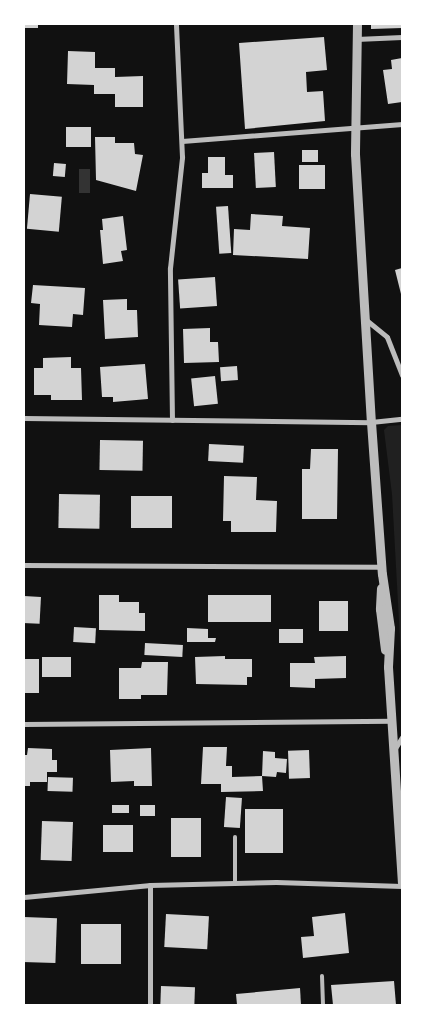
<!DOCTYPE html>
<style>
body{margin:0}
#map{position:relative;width:426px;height:1029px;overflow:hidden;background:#111;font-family:"Open Sans",sans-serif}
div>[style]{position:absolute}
.green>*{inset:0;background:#202020}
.water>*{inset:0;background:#333;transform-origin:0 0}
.building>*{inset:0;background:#d3d3d3;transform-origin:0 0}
.service>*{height:4px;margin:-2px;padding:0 2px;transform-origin:2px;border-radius:2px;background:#bcbcbc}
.minor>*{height:5px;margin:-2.5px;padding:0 2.5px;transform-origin:2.5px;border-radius:2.5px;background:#bcbcbc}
.tertiary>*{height:9px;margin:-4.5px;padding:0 4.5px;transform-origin:4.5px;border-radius:4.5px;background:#bcbcbc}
span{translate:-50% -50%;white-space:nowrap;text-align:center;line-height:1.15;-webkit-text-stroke:5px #fff;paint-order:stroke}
.frame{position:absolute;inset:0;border:25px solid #fff;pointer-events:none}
</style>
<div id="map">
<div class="green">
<div style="clip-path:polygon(402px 425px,402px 675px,392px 494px,384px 430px,388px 426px)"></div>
</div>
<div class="water">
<div style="left:79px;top:169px;width:11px;height:24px"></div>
</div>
<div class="building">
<div style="left:24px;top:24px;width:14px;height:4px"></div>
<div style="clip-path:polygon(371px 24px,402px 24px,402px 28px,371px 29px)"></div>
<div style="clip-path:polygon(324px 37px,327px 70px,306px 72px,307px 92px,323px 91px,325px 121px,245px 129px,239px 43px)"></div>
<div style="clip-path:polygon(68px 51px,95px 52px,95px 68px,115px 68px,115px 77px,143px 76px,143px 107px,115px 107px,115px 94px,94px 94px,94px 85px,67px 84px)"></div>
<div style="clip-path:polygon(402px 58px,402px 102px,388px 104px,383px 70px,392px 69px,391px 60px)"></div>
<div style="left:66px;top:127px;width:25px;height:20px"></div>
<div style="clip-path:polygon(95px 137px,115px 137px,115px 143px,134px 143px,135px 154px,143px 155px,136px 191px,96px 180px)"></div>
<div style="left:302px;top:150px;width:16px;height:12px"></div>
<div style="left:274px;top:152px;width:35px;height:20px;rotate:87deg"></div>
<div style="clip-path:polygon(208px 157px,225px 157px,225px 175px,233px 175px,233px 188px,202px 188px,202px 173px,208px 173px)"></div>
<div style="left:54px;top:163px;width:12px;height:13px;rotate:5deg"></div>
<div style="left:325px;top:165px;width:24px;height:26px;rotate:90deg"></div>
<div style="left:30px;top:194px;width:32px;height:35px;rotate:5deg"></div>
<div style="left:228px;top:206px;width:47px;height:12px;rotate:86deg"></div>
<div style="clip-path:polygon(251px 214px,283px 216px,282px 226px,310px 228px,308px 259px,233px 255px,234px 229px,250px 230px)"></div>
<div style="clip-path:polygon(123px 216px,127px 250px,121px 251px,123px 261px,103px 264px,100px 230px,103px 230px,102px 219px)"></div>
<div style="clip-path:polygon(402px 268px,402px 298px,395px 270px)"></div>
<div style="left:215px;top:277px;width:29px;height:37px;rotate:86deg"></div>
<div style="clip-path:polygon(33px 285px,85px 288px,83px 315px,73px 314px,72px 327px,39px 325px,40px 304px,31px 303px)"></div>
<div style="clip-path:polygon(127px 299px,127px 310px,137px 310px,138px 337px,105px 339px,103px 300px)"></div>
<div style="clip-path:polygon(210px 328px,210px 342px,218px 342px,219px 362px,184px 363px,183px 329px)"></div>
<div style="clip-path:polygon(71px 357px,71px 368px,81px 368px,82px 400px,51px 400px,51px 395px,34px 395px,34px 368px,43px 368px,43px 358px)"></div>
<div style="clip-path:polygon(145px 364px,148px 399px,113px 402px,113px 397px,102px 397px,100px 367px)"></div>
<div style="left:237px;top:366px;width:14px;height:17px;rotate:86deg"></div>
<div style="left:215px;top:376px;width:28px;height:24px;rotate:84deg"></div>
<div style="left:100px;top:440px;width:43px;height:30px;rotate:1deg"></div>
<div style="left:209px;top:444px;width:35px;height:17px;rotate:3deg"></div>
<div style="clip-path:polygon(311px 449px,338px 449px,337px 519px,302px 519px,302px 469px,310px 469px)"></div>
<div style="clip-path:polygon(224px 476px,257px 477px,256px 500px,277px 501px,276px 532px,231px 532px,231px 521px,223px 521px)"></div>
<div style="left:59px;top:494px;width:41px;height:34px;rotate:1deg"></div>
<div style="left:131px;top:496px;width:41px;height:32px"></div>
<div style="clip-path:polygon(99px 595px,119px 595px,119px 602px,139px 602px,139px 613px,145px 613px,145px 631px,99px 630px)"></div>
<div style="left:208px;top:595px;width:63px;height:27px"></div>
<div style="left:24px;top:596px;width:17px;height:27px;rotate:3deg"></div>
<div style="left:319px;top:601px;width:29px;height:30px"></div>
<div style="left:74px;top:627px;width:22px;height:15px;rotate:3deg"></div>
<div style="clip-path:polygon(187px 628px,208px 629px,208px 638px,216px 638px,215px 642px,187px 642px)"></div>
<div style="left:279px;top:629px;width:24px;height:14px"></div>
<div style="left:145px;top:643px;width:38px;height:12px;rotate:3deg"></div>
<div style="clip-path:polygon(225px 656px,225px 659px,252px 659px,252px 677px,247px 677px,247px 685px,196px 684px,195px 657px)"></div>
<div style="clip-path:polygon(346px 656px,346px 678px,315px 679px,315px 688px,290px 687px,290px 663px,315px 663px,314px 657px)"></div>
<div style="left:42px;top:657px;width:29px;height:20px"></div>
<div style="left:24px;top:659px;width:15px;height:34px"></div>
<div style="clip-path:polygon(142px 662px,168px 662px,167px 695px,141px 695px,141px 699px,119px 699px,119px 668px,141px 668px)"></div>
<div style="clip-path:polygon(203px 747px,227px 747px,226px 766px,232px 766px,232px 777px,262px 776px,263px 751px,275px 752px,275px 758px,287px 759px,286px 773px,277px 772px,276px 777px,262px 776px,263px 791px,221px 792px,221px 784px,201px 784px)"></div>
<div style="clip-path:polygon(28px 748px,52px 749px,52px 760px,57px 760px,57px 772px,47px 772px,47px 782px,30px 782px,30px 786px,24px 786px,24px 755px,27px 755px)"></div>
<div style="clip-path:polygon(151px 748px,152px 786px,134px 786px,134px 781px,111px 782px,110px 750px)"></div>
<div style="left:309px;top:750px;width:28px;height:21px;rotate:88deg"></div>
<div style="left:48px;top:777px;width:25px;height:14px;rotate:2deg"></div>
<div style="left:226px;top:797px;width:16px;height:30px;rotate:4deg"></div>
<div style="left:112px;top:805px;width:17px;height:8px"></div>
<div style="left:155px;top:805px;width:11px;height:15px;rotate:90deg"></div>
<div style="left:245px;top:809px;width:38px;height:44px"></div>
<div style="left:171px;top:818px;width:30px;height:39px"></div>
<div style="left:42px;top:821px;width:31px;height:39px;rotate:2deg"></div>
<div style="left:103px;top:825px;width:30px;height:27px"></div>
<div style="clip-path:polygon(345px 913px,349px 953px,303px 958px,301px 937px,314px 936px,312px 917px)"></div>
<div style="left:166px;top:914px;width:43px;height:33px;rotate:3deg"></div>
<div style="left:24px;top:917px;width:33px;height:45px;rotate:2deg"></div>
<div style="left:81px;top:924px;width:40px;height:40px"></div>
<div style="clip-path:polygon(394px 981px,396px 1005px,333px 1005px,331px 985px)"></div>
<div style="left:161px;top:986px;width:34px;height:19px;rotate:2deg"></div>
<div style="clip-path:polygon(300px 988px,301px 1005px,237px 1005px,236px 994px)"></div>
</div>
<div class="service">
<div style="left:235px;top:837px;width:46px;rotate:90deg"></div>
<div style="left:322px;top:976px;width:29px;rotate:88deg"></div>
</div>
<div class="minor">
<div style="left:356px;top:39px;width:46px;rotate:-2.5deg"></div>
<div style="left:182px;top:141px;width:221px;rotate:-4.4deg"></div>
<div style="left:365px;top:319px;width:28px;rotate:39deg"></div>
<div style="left:387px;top:337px;width:41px;rotate:68.5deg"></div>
<div style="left:24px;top:418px;width:347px;rotate:0.7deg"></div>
<div style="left:371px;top:422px;width:31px;rotate:-6deg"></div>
<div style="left:172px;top:420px;width:152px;rotate:-90.8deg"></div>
<div style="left:170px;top:268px;width:112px;rotate:-83.8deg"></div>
<div style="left:182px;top:157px;width:133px;rotate:-92.6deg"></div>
<div style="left:24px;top:565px;width:358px;rotate:0.3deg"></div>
<div style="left:24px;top:724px;width:368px;rotate:-0.5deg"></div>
<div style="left:394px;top:750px;width:15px;rotate:-58deg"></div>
<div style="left:24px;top:897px;width:127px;rotate:-5.4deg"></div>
<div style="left:150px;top:885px;width:126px;rotate:-1.4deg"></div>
<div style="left:276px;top:882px;width:126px;rotate:1.8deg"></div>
<div style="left:150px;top:1005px;width:120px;rotate:-90deg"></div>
</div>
<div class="tertiary">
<div style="left:357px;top:24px;width:130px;rotate:90.9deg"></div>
<div style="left:355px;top:154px;width:268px;rotate:86.6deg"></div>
<div style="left:371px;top:422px;width:152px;rotate:85.9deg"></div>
<div style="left:382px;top:574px;width:55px;rotate:81.6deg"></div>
<div style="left:390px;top:628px;width:39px;rotate:93deg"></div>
<div style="left:388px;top:667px;width:216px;rotate:86.3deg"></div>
<div style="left:381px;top:588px;width:21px;rotate:93deg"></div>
<div style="left:380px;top:609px;width:41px;rotate:83deg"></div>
</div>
<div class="frame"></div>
</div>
